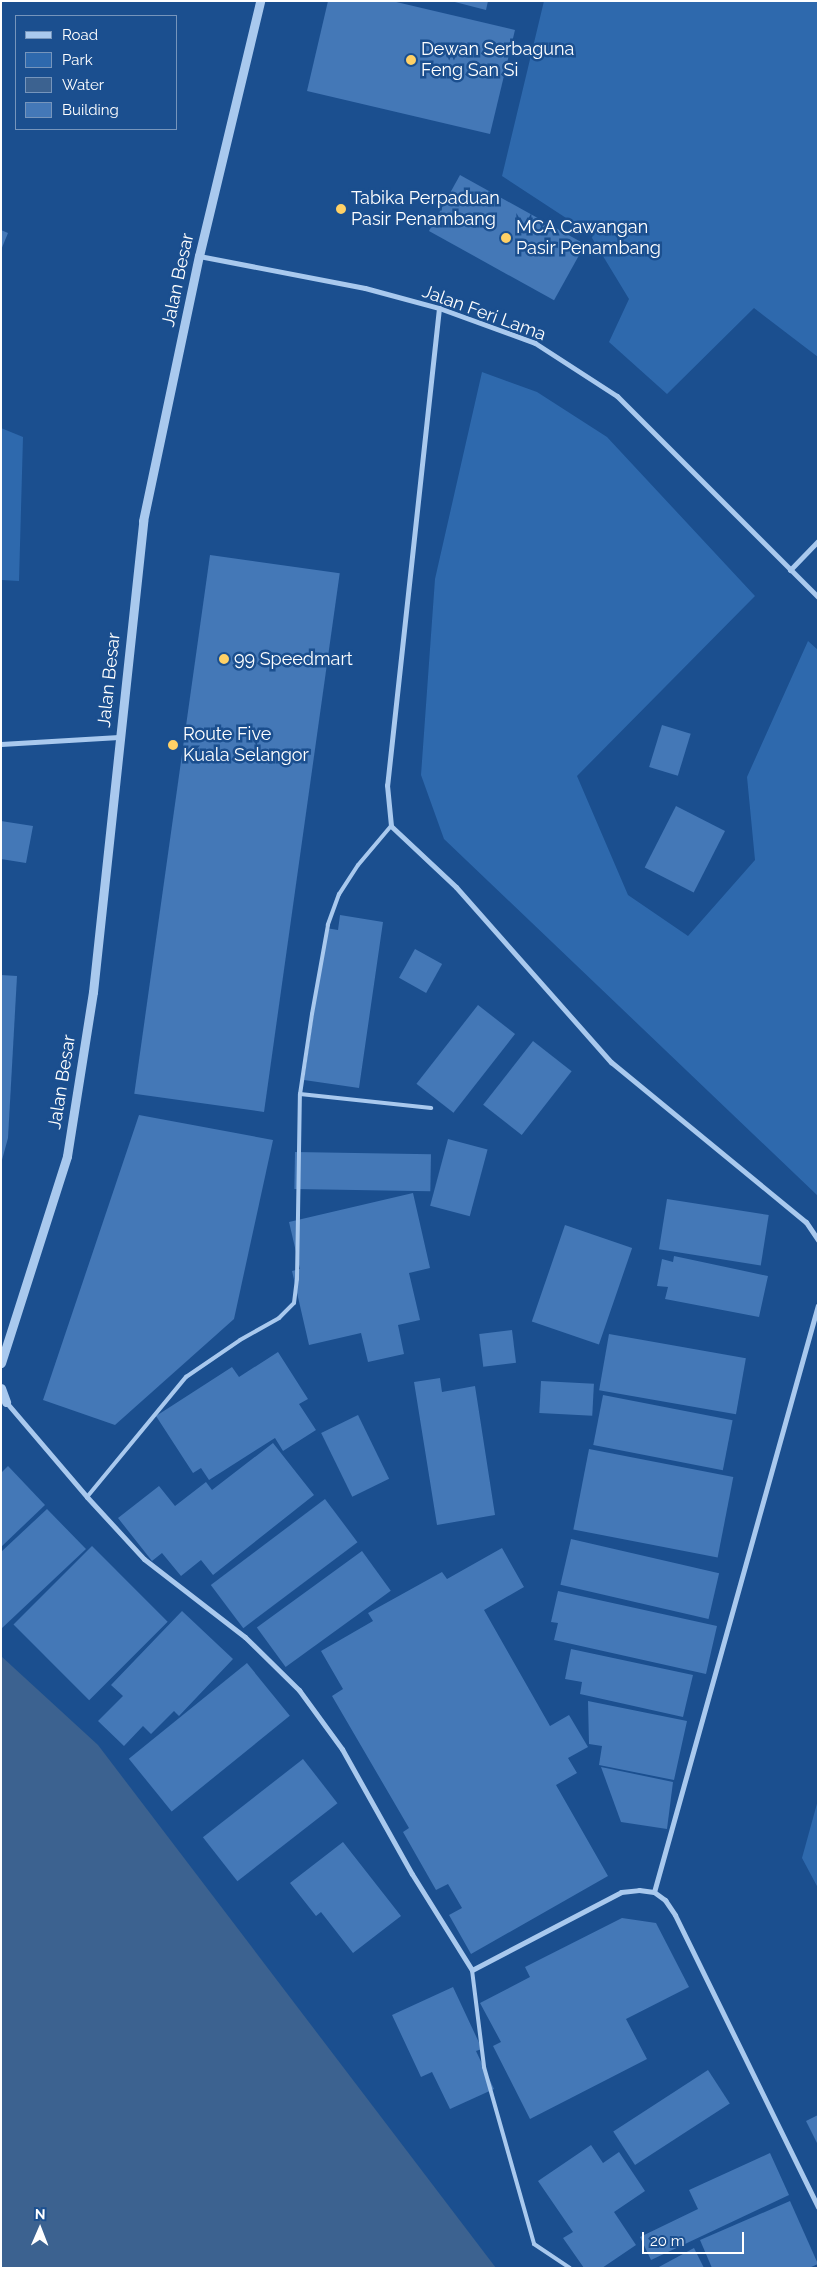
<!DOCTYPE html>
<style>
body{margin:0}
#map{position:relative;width:819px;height:2269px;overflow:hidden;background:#1b4f8f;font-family:Raleway,sans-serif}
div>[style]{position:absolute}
.green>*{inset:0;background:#2e69ad}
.water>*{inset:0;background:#3c6290}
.building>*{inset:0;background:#4478b7;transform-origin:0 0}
.service>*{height:4px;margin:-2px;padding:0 2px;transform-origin:2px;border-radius:2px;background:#a9c9ee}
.minor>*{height:5px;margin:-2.5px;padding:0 2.5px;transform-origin:2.5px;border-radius:2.5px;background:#a9c9ee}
.tertiary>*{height:9px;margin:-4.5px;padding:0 4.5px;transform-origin:4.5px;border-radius:4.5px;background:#a9c9ee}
.dots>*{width:14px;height:14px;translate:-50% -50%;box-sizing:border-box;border:2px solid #1b4f8f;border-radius:50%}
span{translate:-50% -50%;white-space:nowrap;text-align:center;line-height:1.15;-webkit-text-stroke:5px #1b4f8f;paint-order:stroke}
.poi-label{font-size:18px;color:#fff}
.left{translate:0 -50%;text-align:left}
.street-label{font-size:18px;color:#fff}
.frame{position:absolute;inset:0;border:2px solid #fff;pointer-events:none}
.legend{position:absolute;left:15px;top:15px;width:162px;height:115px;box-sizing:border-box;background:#1b4f8f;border:1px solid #7695bc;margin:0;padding:6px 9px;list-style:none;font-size:15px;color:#fff}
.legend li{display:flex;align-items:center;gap:10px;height:25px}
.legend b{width:25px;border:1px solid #7695bc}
.north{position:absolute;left:15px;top:2204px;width:50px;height:50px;-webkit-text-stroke:4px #1b4f8f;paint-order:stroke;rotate:1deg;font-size:14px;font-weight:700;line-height:20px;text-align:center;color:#fff}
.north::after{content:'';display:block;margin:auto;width:18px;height:22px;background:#fff;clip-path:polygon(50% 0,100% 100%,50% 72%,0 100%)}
.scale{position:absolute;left:642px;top:2232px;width:102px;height:22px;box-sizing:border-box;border:2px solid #fff;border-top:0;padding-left:6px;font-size:15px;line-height:18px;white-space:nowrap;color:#fff;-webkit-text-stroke:4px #1b4f8f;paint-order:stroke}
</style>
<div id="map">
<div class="green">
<div style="clip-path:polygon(544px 1px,818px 1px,818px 357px,754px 308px,667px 394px,609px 342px,629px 299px,589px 233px,502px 176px)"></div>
<div style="clip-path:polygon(482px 372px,537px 392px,607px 437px,755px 596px,577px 776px,628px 895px,688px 936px,755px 860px,747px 777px,808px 641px,818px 650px,818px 1196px,444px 839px,421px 775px,435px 579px)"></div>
<div style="clip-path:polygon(1px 428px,23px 437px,19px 581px,1px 580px)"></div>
<div style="clip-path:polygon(818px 1800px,818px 1888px,802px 1858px)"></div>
</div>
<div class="water">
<div style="clip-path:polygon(1px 1656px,98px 1745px,496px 2268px,1px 2268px)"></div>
</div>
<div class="building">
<div style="clip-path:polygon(328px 1px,392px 1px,515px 30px,490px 134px,307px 91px)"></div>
<div style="clip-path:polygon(451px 1px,488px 1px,486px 10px)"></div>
<div style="left:460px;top:175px;width:143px;height:64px;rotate:29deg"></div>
<div style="clip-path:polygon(1px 230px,8px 233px,1px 250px)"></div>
<div style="left:210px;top:555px;width:131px;height:544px;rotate:8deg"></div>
<div style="left:662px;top:725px;width:30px;height:44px;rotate:17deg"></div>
<div style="left:676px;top:806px;width:55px;height:69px;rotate:27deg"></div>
<div style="clip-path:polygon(1px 821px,33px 826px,26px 863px,1px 859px)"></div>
<div style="clip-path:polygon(340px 915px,383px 922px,359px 1088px,304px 1080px,326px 928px,338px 930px)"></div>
<div style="left:415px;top:949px;width:31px;height:33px;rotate:29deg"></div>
<div style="clip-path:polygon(1px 975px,17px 976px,8px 1138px,2px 1160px)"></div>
<div style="left:478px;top:1005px;width:47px;height:100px;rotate:38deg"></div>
<div style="left:533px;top:1041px;width:49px;height:81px;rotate:38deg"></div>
<div style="clip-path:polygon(139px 1115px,273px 1140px,234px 1319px,115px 1425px,43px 1400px)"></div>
<div style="left:448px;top:1139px;width:41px;height:69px;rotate:15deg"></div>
<div style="left:295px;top:1152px;width:136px;height:37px;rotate:1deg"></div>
<div style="clip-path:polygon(413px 1193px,430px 1268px,409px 1273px,420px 1320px,398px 1325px,404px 1354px,368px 1362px,361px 1333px,309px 1345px,292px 1271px,300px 1269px,289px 1222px)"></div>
<div style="left:667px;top:1199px;width:103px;height:51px;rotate:9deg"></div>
<div style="left:565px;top:1225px;width:71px;height:102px;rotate:19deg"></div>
<div style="clip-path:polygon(674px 1256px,768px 1276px,759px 1317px,665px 1299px,668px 1287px,657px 1286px,662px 1259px,673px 1262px)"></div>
<div style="left:512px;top:1330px;width:33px;height:33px;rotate:83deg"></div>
<div style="left:609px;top:1334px;width:139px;height:57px;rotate:10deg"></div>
<div style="clip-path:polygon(278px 1352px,308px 1399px,299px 1404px,316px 1430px,283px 1451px,275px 1438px,209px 1480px,201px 1468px,193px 1473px,156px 1416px,232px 1367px,239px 1377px)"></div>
<div style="clip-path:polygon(440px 1378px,442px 1392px,475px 1386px,495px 1515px,437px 1525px,414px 1382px)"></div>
<div style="left:541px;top:1381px;width:53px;height:32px;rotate:3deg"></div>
<div style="left:603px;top:1395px;width:132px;height:51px;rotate:11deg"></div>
<div style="left:358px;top:1415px;width:71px;height:41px;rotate:64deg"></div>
<div style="clip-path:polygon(273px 1443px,314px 1495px,213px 1575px,201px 1560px,181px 1576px,162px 1553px,152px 1561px,118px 1518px,159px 1486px,175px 1506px,206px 1482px,212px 1490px)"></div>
<div style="left:589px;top:1449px;width:147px;height:82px;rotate:11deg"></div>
<div style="clip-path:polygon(8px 1466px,45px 1505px,1px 1547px,1px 1473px)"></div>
<div style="left:325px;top:1499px;width:54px;height:143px;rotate:53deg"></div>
<div style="clip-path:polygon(47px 1509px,86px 1549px,1px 1629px,1px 1552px)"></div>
<div style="left:571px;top:1539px;width:152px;height:47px;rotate:13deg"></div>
<div style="left:92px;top:1546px;width:107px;height:111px;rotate:45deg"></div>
<div style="clip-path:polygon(502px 1548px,524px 1587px,484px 1610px,550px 1726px,569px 1715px,588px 1747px,568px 1758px,577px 1773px,556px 1785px,608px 1876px,471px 1954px,449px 1915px,462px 1908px,448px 1884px,436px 1890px,403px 1832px,409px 1828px,332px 1696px,343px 1689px,321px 1651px,373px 1621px,368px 1613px,442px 1572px,447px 1579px)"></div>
<div style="left:362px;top:1551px;width:49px;height:130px;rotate:54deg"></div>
<div style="clip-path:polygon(558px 1591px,717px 1626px,706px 1674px,554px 1640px,558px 1623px,551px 1622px)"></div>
<div style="clip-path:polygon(182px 1611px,233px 1659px,179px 1716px,174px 1711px,151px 1734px,143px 1726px,124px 1746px,98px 1721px,123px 1696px,111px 1685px)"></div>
<div style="clip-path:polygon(571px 1649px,693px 1675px,683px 1717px,580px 1694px,582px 1682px,565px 1679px)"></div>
<div style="left:247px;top:1663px;width:68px;height:152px;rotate:51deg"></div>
<div style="clip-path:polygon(588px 1701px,687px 1721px,674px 1780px,599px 1765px,602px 1746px,589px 1744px)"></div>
<div style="left:303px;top:1759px;width:56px;height:127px;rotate:52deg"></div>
<div style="clip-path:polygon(601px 1767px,673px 1782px,667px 1829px,621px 1822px)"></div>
<div style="clip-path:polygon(343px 1842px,401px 1916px,353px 1953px,321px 1912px,316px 1916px,290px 1883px)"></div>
<div style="clip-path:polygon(622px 1918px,656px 1923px,689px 1987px,626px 2019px,647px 2059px,530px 2119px,493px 2046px,501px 2042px,480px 2003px,530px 1977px,525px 1967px)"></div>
<div style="clip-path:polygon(453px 1987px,482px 2049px,476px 2051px,494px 2089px,450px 2109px,432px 2072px,421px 2077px,392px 2015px)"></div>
<div style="left:708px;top:2070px;width:40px;height:113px;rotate:57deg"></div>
<div style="clip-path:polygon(818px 2115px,818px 2145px,806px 2121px)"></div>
<div style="clip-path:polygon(591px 2145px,603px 2163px,619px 2152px,645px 2191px,614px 2212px,636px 2245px,602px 2268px,584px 2268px,563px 2238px,573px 2232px,538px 2181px)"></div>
<div style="clip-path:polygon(770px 2153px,789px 2195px,651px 2260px,640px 2237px,698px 2209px,689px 2190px)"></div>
<div style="clip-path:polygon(790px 2201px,818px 2264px,809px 2268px,712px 2268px,700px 2240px)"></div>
<div style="clip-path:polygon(694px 2248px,704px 2268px,657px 2268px)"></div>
</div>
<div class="service">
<div style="left:391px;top:826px;width:51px;rotate:130.2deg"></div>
<div style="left:358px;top:865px;width:35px;rotate:123deg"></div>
<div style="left:339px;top:894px;width:33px;rotate:110deg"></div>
<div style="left:328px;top:925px;width:90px;rotate:100.2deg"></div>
<div style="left:312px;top:1014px;width:81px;rotate:98.5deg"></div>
<div style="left:300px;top:1094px;width:132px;rotate:6.1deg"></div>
<div style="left:87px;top:1497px;width:156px;rotate:-50.5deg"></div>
<div style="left:186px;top:1377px;width:65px;rotate:-34.4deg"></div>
<div style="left:240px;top:1340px;width:45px;rotate:-29.4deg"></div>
<div style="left:279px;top:1318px;width:21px;rotate:-45deg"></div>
<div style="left:294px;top:1303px;width:24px;rotate:-83deg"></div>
<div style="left:297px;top:1279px;width:185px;rotate:-89.1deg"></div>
<div style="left:472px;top:1970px;width:98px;rotate:82.9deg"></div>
<div style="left:484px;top:2067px;width:184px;rotate:74.2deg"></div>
<div style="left:534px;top:2244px;width:43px;rotate:33.7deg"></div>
</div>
<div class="minor">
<div style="left:199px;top:256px;width:169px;rotate:10.9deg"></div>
<div style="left:365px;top:288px;width:77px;rotate:15.1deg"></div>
<div style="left:439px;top:308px;width:102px;rotate:20deg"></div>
<div style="left:535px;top:343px;width:98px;rotate:32.9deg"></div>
<div style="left:617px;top:396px;width:284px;rotate:45deg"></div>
<div style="left:439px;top:308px;width:480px;rotate:96.2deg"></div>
<div style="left:387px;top:785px;width:41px;rotate:84.4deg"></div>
<div style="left:391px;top:826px;width:89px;rotate:43.2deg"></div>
<div style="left:456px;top:887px;width:234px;rotate:48.5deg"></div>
<div style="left:611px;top:1062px;width:252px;rotate:39.4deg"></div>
<div style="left:806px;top:1222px;width:22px;rotate:56deg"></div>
<div style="left:790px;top:570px;width:40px;rotate:-46deg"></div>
<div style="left:1px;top:744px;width:118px;rotate:-3.4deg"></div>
<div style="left:6px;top:1402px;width:125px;rotate:49.5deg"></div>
<div style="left:87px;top:1497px;width:84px;rotate:47.4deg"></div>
<div style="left:144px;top:1559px;width:128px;rotate:37.7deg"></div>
<div style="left:245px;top:1637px;width:76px;rotate:44.5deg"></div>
<div style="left:299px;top:1690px;width:73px;rotate:53.9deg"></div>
<div style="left:342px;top:1749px;width:143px;rotate:60.8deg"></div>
<div style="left:412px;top:1874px;width:113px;rotate:58deg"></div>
<div style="left:472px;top:1970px;width:168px;rotate:-27.6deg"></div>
<div style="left:621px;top:1892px;width:18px;rotate:-6deg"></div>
<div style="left:639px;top:1890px;width:15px;rotate:8deg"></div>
<div style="left:654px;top:1892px;width:14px;rotate:36deg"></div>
<div style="left:665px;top:1900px;width:18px;rotate:56deg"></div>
<div style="left:675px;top:1915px;width:325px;rotate:63.9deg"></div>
<div style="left:654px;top:1892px;width:609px;rotate:-74.39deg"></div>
</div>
<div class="tertiary">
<div style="left:1px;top:1363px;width:217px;rotate:-72.3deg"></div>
<div style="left:67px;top:1156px;width:166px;rotate:-81deg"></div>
<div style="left:93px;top:992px;width:474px;rotate:-83.9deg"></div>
<div style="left:143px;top:521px;width:271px;rotate:-78.1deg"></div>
<div style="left:199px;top:256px;width:262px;rotate:-76.5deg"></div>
<div style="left:1px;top:1388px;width:15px;rotate:70deg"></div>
</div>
<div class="dots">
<div style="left:411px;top:60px;background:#ffd166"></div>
<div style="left:341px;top:209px;background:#ffd166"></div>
<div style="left:506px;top:238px;background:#ffd166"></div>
<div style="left:224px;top:659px;background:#ffd166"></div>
<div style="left:173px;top:745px;background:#ffd166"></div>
</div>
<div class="poi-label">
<span class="left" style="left:421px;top:60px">Dewan Serbaguna<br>Feng San Si</span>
<span class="left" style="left:351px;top:209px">Tabika Perpaduan<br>Pasir Penambang</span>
<span class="left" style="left:516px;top:238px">MCA Cawangan<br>Pasir Penambang</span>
<span class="left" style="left:234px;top:659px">99 Speedmart</span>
<span class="left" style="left:183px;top:745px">Route Five<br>Kuala Selangor</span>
</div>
<div class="street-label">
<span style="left:178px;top:280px;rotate:-78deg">Jalan Besar</span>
<span style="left:484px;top:313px;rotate:20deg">Jalan Feri Lama</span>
<span style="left:109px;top:680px;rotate:-84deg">Jalan Besar</span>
<span style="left:62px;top:1082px;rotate:-81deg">Jalan Besar</span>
</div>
<div class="frame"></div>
<ul class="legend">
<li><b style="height:6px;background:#a9c9ee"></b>Road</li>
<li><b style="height:14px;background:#2e69ad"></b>Park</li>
<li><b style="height:14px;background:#3c6290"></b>Water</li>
<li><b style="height:14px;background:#4478b7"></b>Building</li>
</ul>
<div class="north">N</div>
<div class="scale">20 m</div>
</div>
